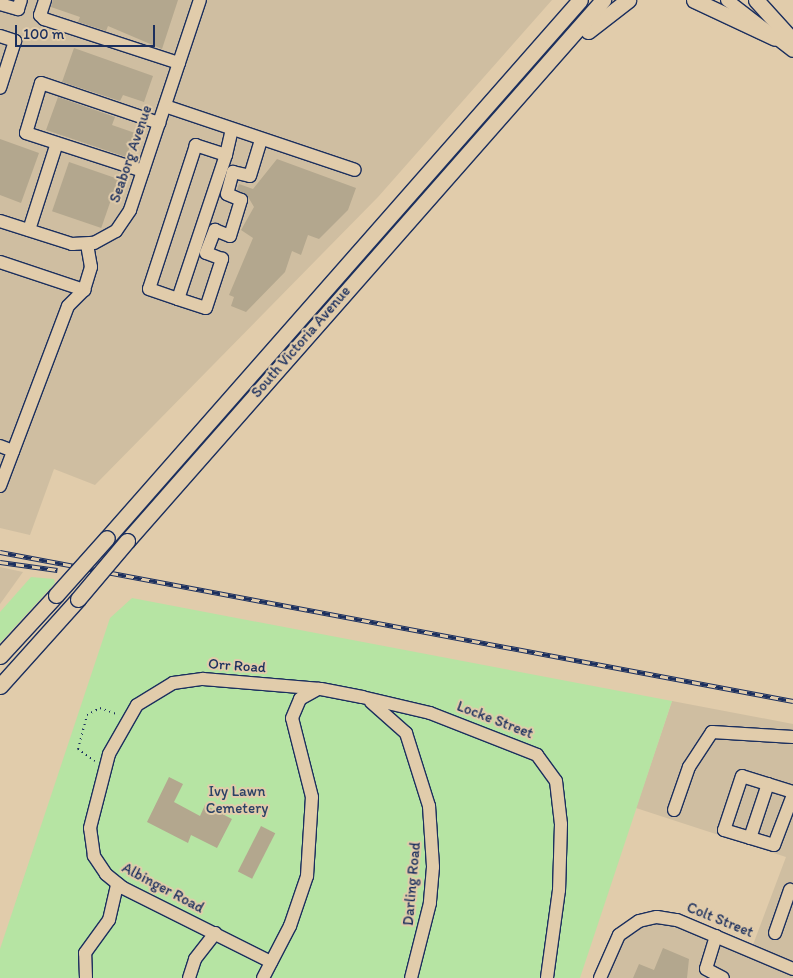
<!DOCTYPE html>
<style>
body{margin:0}
#map{position:relative;width:793px;height:978px;overflow:hidden;background:#e1ccab;font-family:Itim,sans-serif}
div>[style]{position:absolute}
.built>*{inset:0;background:#cfbea1}
.green>*{inset:0;background:#b6e4a3}
.building>*{inset:0;background:#b3a78e;transform-origin:0 0}
.path>*{height:2px;margin-top:-1px;transform-origin:0;background:repeating-linear-gradient(90deg,#1b2f5e 0 1px,transparent 0 5px)}
.roads{filter:drop-shadow(1px 0 #1b2f5e) drop-shadow(-1px 0 #1b2f5e) drop-shadow(0 1px #1b2f5e) drop-shadow(0 -1px #1b2f5e)}
.minor>*{height:12px;margin:-6px;padding:0 6px;transform-origin:6px;border-radius:6px;background:#e1ccab}
.major>*{height:15px;margin:-7.5px;padding:0 7.5px;transform-origin:7.5px;border-radius:7.5px;background:#e1ccab}
.rail>*{height:4.5px;margin-top:-2.25px;transform-origin:0;background:repeating-linear-gradient(90deg,#e1ccab 0 8px,#1b2f5e 0 16px);box-sizing:border-box;border-block:1px solid #1b2f5e}
.bridges{filter:drop-shadow(1px 0 #1b2f5e) drop-shadow(-1px 0 #1b2f5e) drop-shadow(0 1px #1b2f5e) drop-shadow(0 -1px #1b2f5e)}
.major-bridge>*{height:15px;margin:-7.5px;padding:0 7.5px;transform-origin:7.5px;border-radius:7.5px;background:#e1ccab}
span{translate:-50% -50%;white-space:nowrap;text-align:center;line-height:1.15;-webkit-text-stroke:4px #e1ccab;paint-order:stroke}
.street-label{font-size:15px;color:#1b2f5e}
.park-label{font-size:15px;color:#2a4165}
.scale{position:absolute;left:15px;top:25px;width:140px;height:22px;box-sizing:border-box;border:2px solid #1b2f5e;border-top:0;padding-left:6px;font-size:15px;line-height:18px;white-space:nowrap;color:#1b2f5e;-webkit-text-stroke:4px #e1ccab;paint-order:stroke}
</style>
<div id="map">
<div class="built">
<div style="clip-path:polygon(0 0,552px 0,378px 197px,95px 485px,54px 469px,30px 535px,0 528px)"></div>
<div style="clip-path:polygon(0 567px,23px 572px,0 604px)"></div>
<div style="clip-path:polygon(672px 701px,793px 724px,793px 978px,600px 978px,613px 943px,657px 917px,751px 950px,786px 857px,636px 808px)"></div>
</div>
<div class="green">
<div style="clip-path:polygon(31px 577px,54px 579px,55px 583px,0 643px,0 612px)"></div>
<div style="clip-path:polygon(132px 598px,672px 701px,580px 978px,0 978px,0 949px,110px 618px)"></div>
</div>
<div class="building">
<div style="clip-path:polygon(53px 0,178px 0,162px 49px,108px 26px,106px 31px,78px 22px,80px 17px,51px 7px)"></div>
<div style="clip-path:polygon(74px 48px,153px 76px,144px 102px,123px 95px,120px 101px,62px 82px)"></div>
<div style="clip-path:polygon(58px 97px,115px 117px,112px 125px,135px 133px,126px 157px,46px 130px)"></div>
<div style="clip-path:polygon(0 139px,39px 153px,21px 203px,0 195px)"></div>
<div style="clip-path:polygon(277px 159px,356px 188px,348px 210px,319px 239px,308px 235px,301px 255px,292px 251px,285px 272px,246px 312px,231px 306px,234px 297px,229px 295px,253px 238px,241px 230px,254px 207px,247px 195px,237px 190px,239px 184px,253px 189px)"></div>
<div style="left:69px;top:162px;width:52px;height:52px;rotate:19deg"></div>
<div style="clip-path:polygon(169px 777px,183px 784px,174px 802px,200px 816px,205px 805px,232px 819px,217px 848px,191px 835px,188px 843px,147px 822px)"></div>
<div style="left:261px;top:826px;width:16px;height:51px;rotate:27deg"></div>
<div style="clip-path:polygon(663px 948px,689px 959px,687px 978px,633px 978px,639px 964px,654px 970px)"></div>
</div>
<div class="path">
<div style="left:95px;top:761px;width:21px;rotate:-145deg"></div>
<div style="left:78px;top:749px;width:35px;rotate:-75deg"></div>
<div style="left:87px;top:715px;width:15px;rotate:-28deg"></div>
<div style="left:100px;top:708px;width:20px;rotate:20deg"></div>
</div>
<div class="roads">
<div class="minor">
<div style="left:45px;top:0;width:16px;rotate:108deg"></div>
<div style="left:40px;top:15px;width:6px;rotate:45deg"></div>
<div style="left:44px;top:19px;width:142px;rotate:18.1deg"></div>
<div style="left:727px;top:0;width:83px;rotate:37.7deg"></div>
<div style="left:0;top:4px;width:19px;rotate:16deg"></div>
<div style="left:18px;top:9px;width:9px;rotate:-72deg"></div>
<div style="left:0;top:36px;width:16px;rotate:18deg"></div>
<div style="left:15px;top:41px;width:49px;rotate:107.7deg"></div>
<div style="left:165px;top:106px;width:200px;rotate:18.6deg"></div>
<div style="left:226px;top:155px;width:32px;rotate:-162deg"></div>
<div style="left:196px;top:145px;width:151px;rotate:108.1deg"></div>
<div style="left:149px;top:289px;width:31px;rotate:19deg"></div>
<div style="left:178px;top:299px;width:152px;rotate:-71.6deg"></div>
<div style="left:226px;top:155px;width:26px;rotate:-77deg"></div>
<div style="left:143px;top:171px;width:123px;rotate:-162deg"></div>
<div style="left:26px;top:133px;width:52px;rotate:-73.3deg"></div>
<div style="left:41px;top:83px;width:125px;rotate:18.7deg"></div>
<div style="left:0;top:221px;width:76px;rotate:17.7deg"></div>
<div style="left:72px;top:244px;width:22px;rotate:-3deg"></div>
<div style="left:94px;top:243px;width:25px;rotate:-29deg"></div>
<div style="left:116px;top:231px;width:25px;rotate:-56deg"></div>
<div style="left:130px;top:210px;width:221px;rotate:-71.6deg"></div>
<div style="left:29px;top:230px;width:91px;rotate:-72.2deg"></div>
<div style="left:0;top:262px;width:89px;rotate:18.4deg"></div>
<div style="left:178px;top:299px;width:29px;rotate:18deg"></div>
<div style="left:206px;top:308px;width:52px;rotate:-71.9deg"></div>
<div style="left:222px;top:259px;width:17px;rotate:-159deg"></div>
<div style="left:206px;top:253px;width:25px;rotate:-69deg"></div>
<div style="left:215px;top:230px;width:16px;rotate:22deg"></div>
<div style="left:230px;top:236px;width:38px;rotate:-73deg"></div>
<div style="left:241px;top:200px;width:15px;rotate:-157deg"></div>
<div style="left:227px;top:194px;width:23px;rotate:-75deg"></div>
<div style="left:233px;top:172px;width:17px;rotate:13deg"></div>
<div style="left:250px;top:176px;width:37px;rotate:-73deg"></div>
<div style="left:0;top:446px;width:14px;rotate:21deg"></div>
<div style="left:0;top:486px;width:192px;rotate:-69.3deg"></div>
<div style="left:68px;top:306px;width:23px;rotate:-45deg"></div>
<div style="left:84px;top:290px;width:24px;rotate:-73deg"></div>
<div style="left:91px;top:267px;width:23px;rotate:-100deg"></div>
<div style="left:371px;top:702px;width:47px;rotate:41.5deg"></div>
<div style="left:406px;top:733px;width:77px;rotate:72.5deg"></div>
<div style="left:429px;top:806px;width:61px;rotate:86.2deg"></div>
<div style="left:433px;top:867px;width:36px;rotate:95deg"></div>
<div style="left:430px;top:903px;width:77px;rotate:104.2deg"></div>
<div style="left:793px;top:792px;width:53px;rotate:-162.6deg"></div>
<div style="left:742px;top:776px;width:57px;rotate:108.4deg"></div>
<div style="left:724px;top:830px;width:52px;rotate:16.7deg"></div>
<div style="left:774px;top:845px;width:53px;rotate:-69.2deg"></div>
<div style="left:674px;top:810px;width:46px;rotate:-70.8deg"></div>
<div style="left:689px;top:767px;width:42px;rotate:-56.7deg"></div>
<div style="left:712px;top:732px;width:81px;rotate:3.5deg"></div>
<div style="left:750px;top:838px;width:57px;rotate:-71.6deg"></div>
<div style="left:775px;top:933px;width:46px;rotate:-70.8deg"></div>
<div style="left:716px;top:936px;width:34px;rotate:107deg"></div>
<div style="left:706px;top:969px;width:19px;rotate:28deg"></div>
<div style="left:271px;top:962px;width:165px;rotate:-153.4deg"></div>
<div style="left:123px;top:888px;width:22px;rotate:-141deg"></div>
<div style="left:106px;top:874px;width:22px;rotate:-124deg"></div>
<div style="left:94px;top:856px;width:28px;rotate:-98deg"></div>
<div style="left:90px;top:828px;width:76px;rotate:-75.6deg"></div>
<div style="left:109px;top:754px;width:56px;rotate:-60.3deg"></div>
<div style="left:137px;top:705px;width:42px;rotate:-31.4deg"></div>
<div style="left:173px;top:683px;width:30px;rotate:-8deg"></div>
<div style="left:203px;top:679px;width:118px;rotate:4.8deg"></div>
<div style="left:321px;top:689px;width:42px;rotate:11deg"></div>
<div style="left:362px;top:697px;width:70px;rotate:13.2deg"></div>
<div style="left:430px;top:713px;width:115px;rotate:21.4deg"></div>
<div style="left:537px;top:755px;width:32px;rotate:54deg"></div>
<div style="left:556px;top:781px;width:43px;rotate:83.4deg"></div>
<div style="left:561px;top:824px;width:66px;rotate:91.7deg"></div>
<div style="left:559px;top:890px;width:89px;rotate:97.8deg"></div>
<div style="left:86px;top:978px;width:25px;rotate:-92deg"></div>
<div style="left:85px;top:953px;width:41px;rotate:-54deg"></div>
<div style="left:109px;top:920px;width:37px;rotate:-77deg"></div>
<div style="left:189px;top:978px;width:20px;rotate:-72deg"></div>
<div style="left:195px;top:959px;width:33px;rotate:-52deg"></div>
<div style="left:263px;top:978px;width:59px;rotate:-62.6deg"></div>
<div style="left:290px;top:926px;width:53px;rotate:-71.2deg"></div>
<div style="left:307px;top:876px;width:79px;rotate:-86.4deg"></div>
<div style="left:312px;top:797px;width:81px;rotate:-104.2deg"></div>
<div style="left:292px;top:718px;width:21px;rotate:-67deg"></div>
<div style="left:300px;top:699px;width:21px;rotate:-29deg"></div>
<div style="left:600px;top:978px;width:47px;rotate:-66.2deg"></div>
<div style="left:619px;top:935px;width:24px;rotate:-35deg"></div>
<div style="left:639px;top:921px;width:18px;rotate:-13deg"></div>
<div style="left:657px;top:917px;width:20px;rotate:9deg"></div>
<div style="left:677px;top:920px;width:126px;rotate:22.9deg"></div>
</div>
<div class="major">
<div style="left:694px;top:0;width:89px;rotate:25.1deg"></div>
<div style="left:756px;top:0;width:55px;rotate:47.9deg"></div>
<div style="left:588px;top:31px;width:51px;rotate:-37.8deg"></div>
<div style="left:107px;top:538px;width:716px;rotate:-48.68deg"></div>
<div style="left:127px;top:541px;width:721px;rotate:-48.66deg"></div>
<div style="left:0;top:656px;width:83px;rotate:-47.4deg"></div>
<div style="left:0;top:686px;width:117px;rotate:-48.1deg"></div>
</div>
</div>
<div class="rail">
<div style="left:0;top:552px;width:807px;rotate:10.64deg"></div>
<div style="left:0;top:562px;width:58px;rotate:8deg"></div>
</div>
<div class="bridges">
<div class="major-bridge">
<div style="left:56px;top:595px;width:76px;rotate:-48.2deg"></div>
<div style="left:78px;top:599px;width:76px;rotate:-49.8deg"></div>
</div>
</div>
<div class="street-label">
<span style="left:131px;top:154px;rotate:-71deg">Seaborg Avenue</span>
<span style="left:301px;top:342px;rotate:-49deg">South Victoria Avenue</span>
<span style="left:237px;top:666px;rotate:4deg">Orr Road</span>
<span style="left:495px;top:720px;rotate:21deg">Locke Street</span>
<span style="left:412px;top:884px;rotate:-85deg">Darling Road</span>
<span style="left:163px;top:888px;rotate:28deg">Albinger Road</span>
<span style="left:720px;top:920px;rotate:22deg">Colt Street</span>
</div>
<div class="park-label">
<span style="left:237px;top:800px">Ivy Lawn<br>Cemetery</span>
</div>
<div class="scale">100 m</div>
</div>
